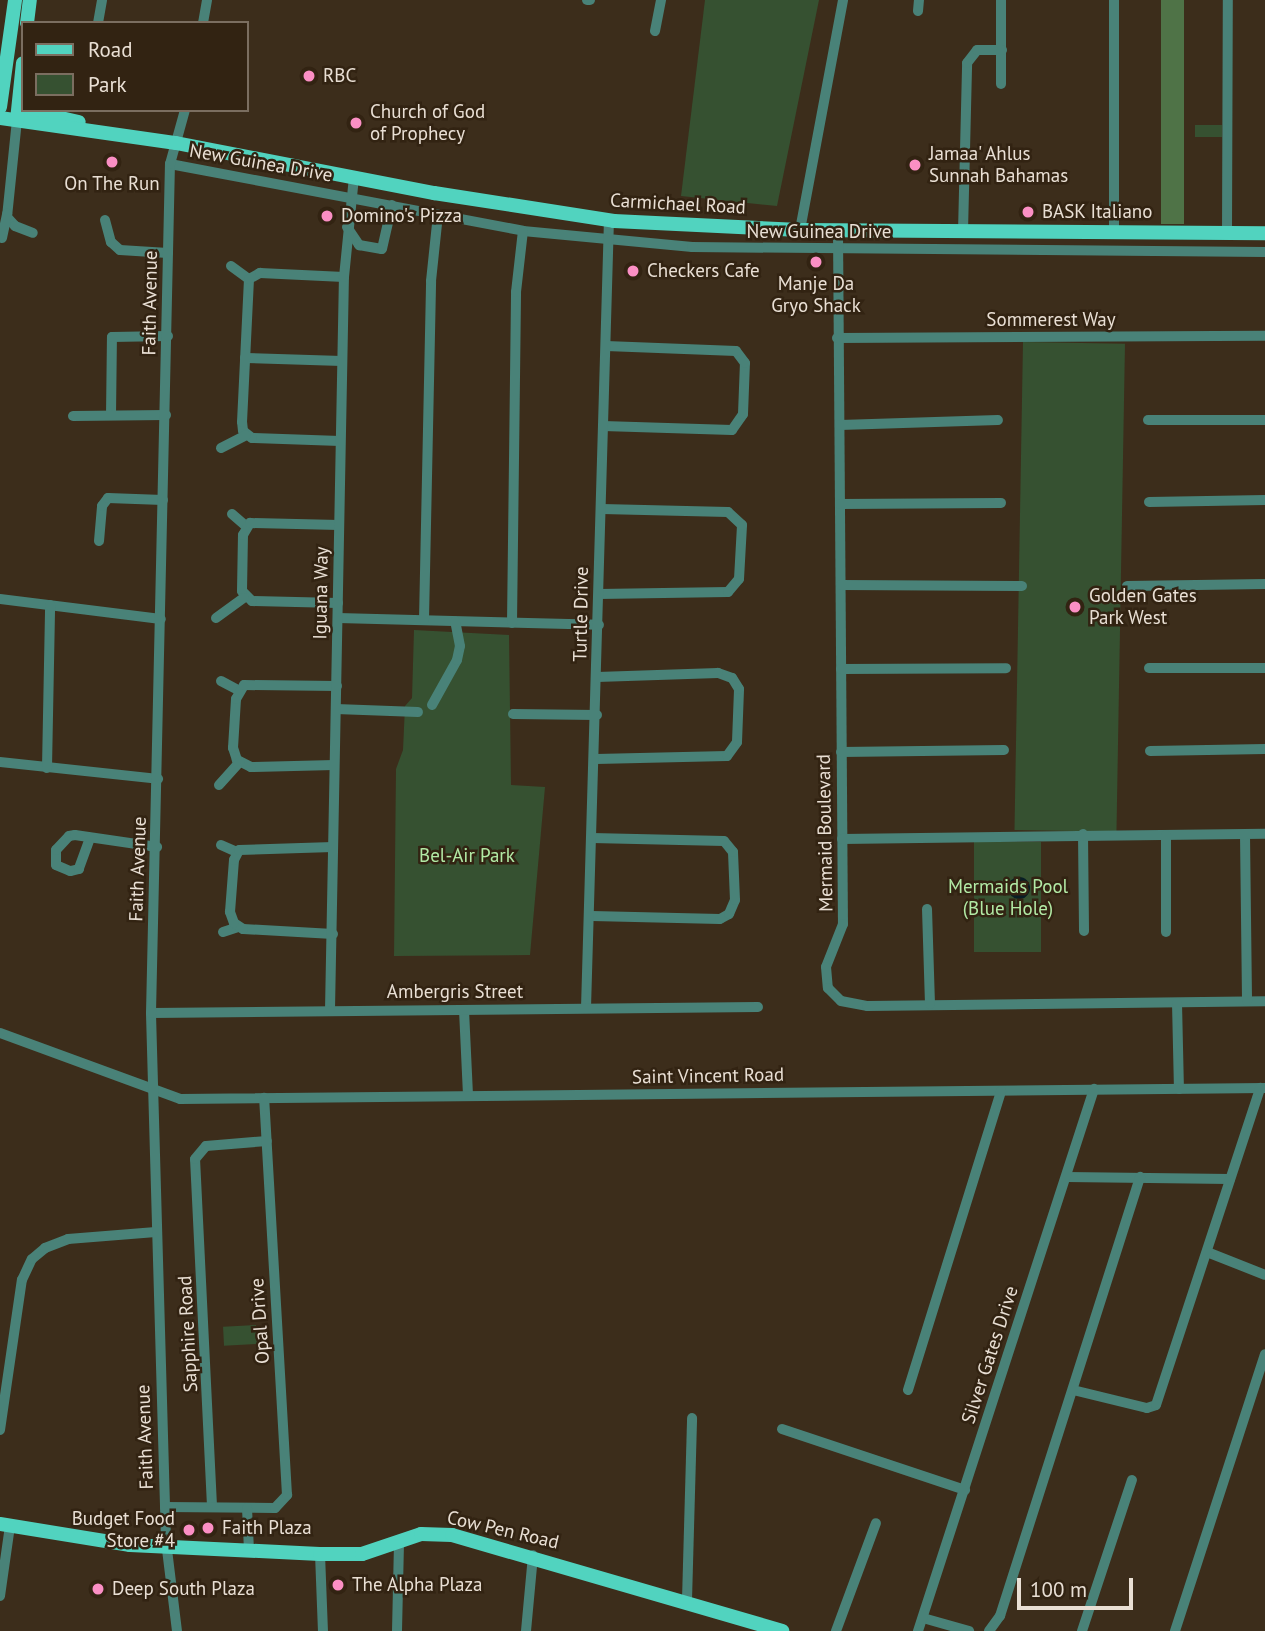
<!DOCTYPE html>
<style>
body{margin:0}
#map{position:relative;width:1265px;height:1631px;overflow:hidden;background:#3c2d1b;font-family:"PT Sans",sans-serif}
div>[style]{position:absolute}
.green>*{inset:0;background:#365131;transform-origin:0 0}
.forest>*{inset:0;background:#4f7347;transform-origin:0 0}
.water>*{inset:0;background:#081e25}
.round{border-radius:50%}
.minor>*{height:10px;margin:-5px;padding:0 5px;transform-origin:5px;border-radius:5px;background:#498278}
.major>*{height:14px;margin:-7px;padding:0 7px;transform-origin:7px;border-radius:7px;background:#51d3bf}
.dots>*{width:19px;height:19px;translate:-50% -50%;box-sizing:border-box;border:4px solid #322312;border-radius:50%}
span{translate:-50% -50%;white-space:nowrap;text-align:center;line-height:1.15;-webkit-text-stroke:5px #322312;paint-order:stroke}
.poi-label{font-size:19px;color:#e9dfd4}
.left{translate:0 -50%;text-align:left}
.right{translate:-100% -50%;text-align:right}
.street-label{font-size:19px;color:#e9dfd4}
.park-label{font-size:19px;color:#b2eaa5}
.legend{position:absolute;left:21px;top:21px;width:228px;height:91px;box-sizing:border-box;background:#322312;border:2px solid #7b6e60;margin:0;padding:9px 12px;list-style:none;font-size:21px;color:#e9dfd4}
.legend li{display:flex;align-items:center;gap:14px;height:35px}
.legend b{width:35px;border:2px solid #7b6e60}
.scale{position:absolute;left:1017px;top:1578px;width:116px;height:32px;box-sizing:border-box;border:4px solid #e9dfd4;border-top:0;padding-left:9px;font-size:21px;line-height:24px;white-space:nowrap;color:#e9dfd4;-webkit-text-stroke:5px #322312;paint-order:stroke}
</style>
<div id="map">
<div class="green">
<div style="clip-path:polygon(705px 0,819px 0,777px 206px,681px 196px)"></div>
<div style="left:1195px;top:125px;width:27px;height:12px"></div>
<div style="left:1023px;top:342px;width:102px;height:488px;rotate:1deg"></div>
<div style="clip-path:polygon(414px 630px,509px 635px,511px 785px,545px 787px,530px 955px,394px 956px,396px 769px,403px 750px,405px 706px,412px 698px)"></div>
<div style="left:1041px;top:842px;width:110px;height:67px;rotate:90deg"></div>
<div style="left:256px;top:1325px;width:19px;height:33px;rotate:87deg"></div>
</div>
<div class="forest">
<div style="left:1161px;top:0;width:23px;height:224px"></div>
</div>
<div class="water">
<div class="round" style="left:1008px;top:877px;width:22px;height:22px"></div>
</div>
<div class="minor">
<div style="left:587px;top:0;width:3px"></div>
<div style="left:1001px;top:0;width:84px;rotate:90deg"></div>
<div style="left:918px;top:11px;width:11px;rotate:-85deg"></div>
<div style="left:98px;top:23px;width:23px;rotate:-80deg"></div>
<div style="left:203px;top:23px;width:23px;rotate:-80deg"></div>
<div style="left:655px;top:31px;width:32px;rotate:-79deg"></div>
<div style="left:17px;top:120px;width:98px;rotate:95.9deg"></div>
<div style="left:7px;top:217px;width:12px;rotate:48deg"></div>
<div style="left:15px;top:226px;width:19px;rotate:21deg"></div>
<div style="left:170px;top:164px;width:359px;rotate:10.7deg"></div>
<div style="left:523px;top:231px;width:170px;rotate:5.4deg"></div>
<div style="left:692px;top:247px;width:573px;rotate:0.5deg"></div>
<div style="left:105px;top:220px;width:23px;rotate:75deg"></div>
<div style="left:111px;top:242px;width:12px;rotate:42deg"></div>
<div style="left:120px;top:250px;width:48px;rotate:3.6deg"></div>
<div style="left:347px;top:227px;width:22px;rotate:56deg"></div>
<div style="left:359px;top:245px;width:23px;rotate:10deg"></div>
<div style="left:382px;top:249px;width:45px;rotate:-77.2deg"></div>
<div style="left:800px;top:230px;width:234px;rotate:-79.4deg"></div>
<div style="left:838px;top:231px;width:693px;rotate:89.59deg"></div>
<div style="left:843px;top:924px;width:46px;rotate:111.6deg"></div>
<div style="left:826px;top:967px;width:21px;rotate:85deg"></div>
<div style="left:828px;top:988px;width:18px;rotate:45deg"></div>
<div style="left:841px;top:1001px;width:26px;rotate:11deg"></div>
<div style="left:867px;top:1006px;width:398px;rotate:-0.7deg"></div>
<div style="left:963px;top:232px;width:169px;rotate:-88.6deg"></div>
<div style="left:967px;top:63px;width:16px;rotate:-52deg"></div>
<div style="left:977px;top:50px;width:25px"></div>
<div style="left:1227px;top:233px;width:233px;rotate:-89.8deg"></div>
<div style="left:1114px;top:234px;width:234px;rotate:-90deg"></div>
<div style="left:2px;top:238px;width:25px;rotate:-78deg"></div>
<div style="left:231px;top:266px;width:22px;rotate:36deg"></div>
<div style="left:837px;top:338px;width:428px;rotate:-0.3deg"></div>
<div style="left:245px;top:358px;width:97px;rotate:1.8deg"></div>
<div style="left:111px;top:415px;width:78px;rotate:-89.3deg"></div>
<div style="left:112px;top:337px;width:56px;rotate:-1deg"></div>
<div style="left:73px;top:416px;width:93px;rotate:-0.6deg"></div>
<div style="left:1148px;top:420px;width:117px"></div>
<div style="left:840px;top:425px;width:158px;rotate:-1.8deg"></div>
<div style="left:603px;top:426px;width:129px;rotate:1.8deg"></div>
<div style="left:732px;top:430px;width:19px;rotate:-55deg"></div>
<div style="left:743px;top:414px;width:51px;rotate:-87.8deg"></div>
<div style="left:745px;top:363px;width:15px;rotate:-127deg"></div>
<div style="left:736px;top:351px;width:130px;rotate:-177.8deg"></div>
<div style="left:340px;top:441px;width:88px;rotate:-178deg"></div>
<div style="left:252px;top:438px;width:11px;rotate:-142deg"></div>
<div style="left:243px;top:431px;width:9px;rotate:-96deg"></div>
<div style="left:242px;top:422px;width:143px;rotate:-87.2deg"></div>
<div style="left:249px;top:279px;width:13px;rotate:-29deg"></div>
<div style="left:260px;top:273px;width:84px;rotate:2.7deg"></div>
<div style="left:221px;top:448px;width:28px;rotate:-27deg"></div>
<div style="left:1149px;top:502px;width:116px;rotate:-1deg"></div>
<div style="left:840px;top:504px;width:161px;rotate:-0.4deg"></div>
<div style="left:232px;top:514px;width:18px;rotate:41deg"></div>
<div style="left:99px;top:541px;width:35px;rotate:-85deg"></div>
<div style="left:102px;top:506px;width:10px;rotate:-53deg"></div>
<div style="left:108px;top:498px;width:55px;rotate:2.1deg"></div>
<div style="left:841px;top:585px;width:181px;rotate:0.3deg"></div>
<div style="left:1127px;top:586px;width:138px;rotate:-0.8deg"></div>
<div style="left:599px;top:594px;width:129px;rotate:-0.9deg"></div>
<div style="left:728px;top:592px;width:17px;rotate:-50deg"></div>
<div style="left:739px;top:579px;width:54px;rotate:-86.8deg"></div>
<div style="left:742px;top:525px;width:19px;rotate:-137deg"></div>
<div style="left:728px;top:512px;width:126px;rotate:-178.6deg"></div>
<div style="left:0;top:599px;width:162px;rotate:7.1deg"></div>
<div style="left:338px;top:603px;width:86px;rotate:-178.7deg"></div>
<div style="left:252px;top:601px;width:14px;rotate:-135deg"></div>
<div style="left:242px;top:591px;width:56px;rotate:-89deg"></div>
<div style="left:243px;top:535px;width:14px;rotate:-60deg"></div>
<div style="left:250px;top:523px;width:89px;rotate:1.3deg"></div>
<div style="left:216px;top:618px;width:34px;rotate:-36deg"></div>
<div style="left:338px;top:618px;width:261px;rotate:1.5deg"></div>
<div style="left:424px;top:620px;width:339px;rotate:-88.8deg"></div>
<div style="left:431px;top:281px;width:67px;rotate:-84deg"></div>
<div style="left:512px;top:623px;width:331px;rotate:-89.3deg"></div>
<div style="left:516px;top:292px;width:61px;rotate:-83.5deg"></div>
<div style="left:1149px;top:668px;width:116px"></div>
<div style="left:841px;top:669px;width:165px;rotate:-0.3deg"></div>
<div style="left:221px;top:681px;width:19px;rotate:28deg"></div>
<div style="left:432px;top:705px;width:51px;rotate:-60.9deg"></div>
<div style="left:457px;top:660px;width:14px;rotate:-78deg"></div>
<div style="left:460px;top:646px;width:25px;rotate:-101deg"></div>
<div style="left:336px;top:709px;width:82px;rotate:2.1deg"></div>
<div style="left:513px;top:714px;width:84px;rotate:0.7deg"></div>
<div style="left:1150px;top:751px;width:115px;rotate:-1deg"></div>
<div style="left:841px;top:752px;width:163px;rotate:-0.7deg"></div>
<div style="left:596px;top:759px;width:131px;rotate:-1.3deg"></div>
<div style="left:727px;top:756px;width:17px;rotate:-54deg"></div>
<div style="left:737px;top:742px;width:53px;rotate:-87.8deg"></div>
<div style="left:739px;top:689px;width:13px;rotate:-122deg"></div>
<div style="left:732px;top:678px;width:15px;rotate:-160deg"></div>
<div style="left:718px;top:673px;width:121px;rotate:178.1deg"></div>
<div style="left:0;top:762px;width:159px;rotate:6.1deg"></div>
<div style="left:334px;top:765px;width:83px;rotate:178.6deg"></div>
<div style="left:251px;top:767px;width:16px;rotate:-153deg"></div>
<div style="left:237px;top:760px;width:13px;rotate:-108deg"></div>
<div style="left:233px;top:748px;width:49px;rotate:-86.5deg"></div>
<div style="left:236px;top:699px;width:16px;rotate:-60deg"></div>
<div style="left:244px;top:685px;width:93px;rotate:0.6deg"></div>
<div style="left:47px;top:768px;width:163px;rotate:-88.9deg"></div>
<div style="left:219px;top:785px;width:31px;rotate:-48deg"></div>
<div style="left:1083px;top:834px;width:97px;rotate:89.4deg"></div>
<div style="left:1245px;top:835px;width:166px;rotate:89.3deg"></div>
<div style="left:90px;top:838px;width:33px;rotate:110deg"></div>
<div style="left:79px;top:869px;width:9px;rotate:167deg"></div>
<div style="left:70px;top:871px;width:15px;rotate:-157deg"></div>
<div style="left:56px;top:865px;width:15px;rotate:-90deg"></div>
<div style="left:56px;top:850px;width:19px;rotate:-47deg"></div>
<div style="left:69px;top:836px;width:6px;rotate:-9deg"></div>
<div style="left:75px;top:835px;width:83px;rotate:8.3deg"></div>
<div style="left:842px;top:839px;width:423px;rotate:-0.7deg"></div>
<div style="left:221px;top:845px;width:17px;rotate:24deg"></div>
<div style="left:927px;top:909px;width:95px;rotate:88.2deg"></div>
<div style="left:592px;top:916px;width:128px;rotate:1.3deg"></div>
<div style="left:720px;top:919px;width:10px;rotate:-29deg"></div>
<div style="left:729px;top:914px;width:15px;rotate:-67deg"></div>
<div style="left:735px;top:900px;width:48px;rotate:-92.4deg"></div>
<div style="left:733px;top:852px;width:14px;rotate:-129deg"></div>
<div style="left:724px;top:841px;width:132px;rotate:-178.7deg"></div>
<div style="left:223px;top:932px;width:16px;rotate:-18deg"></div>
<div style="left:1166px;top:932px;width:97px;rotate:-90deg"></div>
<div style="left:333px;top:934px;width:90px;rotate:-176.8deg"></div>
<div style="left:243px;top:929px;width:11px;rotate:-146deg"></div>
<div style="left:234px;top:923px;width:12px;rotate:-110deg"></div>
<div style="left:230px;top:912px;width:52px;rotate:-85.6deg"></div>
<div style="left:234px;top:860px;width:11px;rotate:-63deg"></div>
<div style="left:239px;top:850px;width:94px;rotate:-1.8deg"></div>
<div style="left:1177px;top:1003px;width:86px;rotate:88.7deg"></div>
<div style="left:586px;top:1008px;width:788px;rotate:-88.33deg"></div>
<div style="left:330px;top:1010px;width:733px;rotate:-88.91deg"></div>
<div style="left:344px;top:277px;width:100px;rotate:-84.3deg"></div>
<div style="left:464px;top:1010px;width:86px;rotate:87.3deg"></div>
<div style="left:151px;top:1013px;width:607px;rotate:-0.57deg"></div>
<div style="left:0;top:1033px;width:192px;rotate:20.1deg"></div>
<div style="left:180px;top:1099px;width:1085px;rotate:-0.58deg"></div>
<div style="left:1067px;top:1177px;width:163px;rotate:0.7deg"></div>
<div style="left:1207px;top:1252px;width:62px;rotate:21.6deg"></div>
<div style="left:908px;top:1390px;width:313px;rotate:-72.7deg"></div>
<div style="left:1073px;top:1390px;width:76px;rotate:13.7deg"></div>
<div style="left:1147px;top:1408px;width:9px;rotate:-18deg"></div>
<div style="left:1156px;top:1405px;width:334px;rotate:-71.8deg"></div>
<div style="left:782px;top:1429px;width:193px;rotate:18.4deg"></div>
<div style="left:0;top:1430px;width:152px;rotate:-81.7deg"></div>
<div style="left:22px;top:1280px;width:23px;rotate:-65deg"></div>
<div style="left:32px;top:1259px;width:17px;rotate:-40deg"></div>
<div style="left:45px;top:1248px;width:25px;rotate:-21deg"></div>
<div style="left:68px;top:1239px;width:88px;rotate:-4.5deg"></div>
<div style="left:212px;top:1506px;width:347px;rotate:-92.8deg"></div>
<div style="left:195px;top:1159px;width:17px;rotate:-50deg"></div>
<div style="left:206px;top:1146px;width:61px;rotate:-4.7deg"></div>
<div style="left:165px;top:1507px;width:110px;rotate:0.5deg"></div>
<div style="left:275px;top:1508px;width:18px;rotate:-47deg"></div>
<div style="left:287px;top:1495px;width:398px;rotate:-93.3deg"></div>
<div style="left:247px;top:1508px;width:43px;rotate:87.3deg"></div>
<div style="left:320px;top:1554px;width:77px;rotate:87.8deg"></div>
<div style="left:0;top:1596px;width:71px;rotate:-81.9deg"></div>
<div style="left:687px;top:1600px;width:182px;rotate:-88.4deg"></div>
<div style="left:923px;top:1618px;width:48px;rotate:15.8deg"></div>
<div style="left:177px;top:1631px;width:91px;rotate:-97deg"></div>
<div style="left:166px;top:1541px;width:528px;rotate:-91.63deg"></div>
<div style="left:151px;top:1013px;width:849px;rotate:-88.72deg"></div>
<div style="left:170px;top:164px;width:56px;rotate:-74.5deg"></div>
<div style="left:397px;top:1631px;width:90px;rotate:-88.7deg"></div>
<div style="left:526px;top:1631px;width:76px;rotate:-84.7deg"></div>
<div style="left:836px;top:1631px;width:115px;rotate:-69.7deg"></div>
<div style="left:918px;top:1631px;width:570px;rotate:-72.01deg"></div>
<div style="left:989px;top:1631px;width:19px;rotate:-54deg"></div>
<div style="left:1000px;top:1616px;width:461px;rotate:-72.3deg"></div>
<div style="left:1082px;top:1631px;width:159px;rotate:-71.7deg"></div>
<div style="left:1175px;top:1631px;width:291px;rotate:-72deg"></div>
</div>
<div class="major">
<div style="left:27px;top:23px;width:23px;rotate:-83deg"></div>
<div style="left:0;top:107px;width:108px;rotate:-82deg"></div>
<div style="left:26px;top:110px;width:54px;rotate:12.8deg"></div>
<div style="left:0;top:118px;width:178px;rotate:8.1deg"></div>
<div style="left:176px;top:143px;width:263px;rotate:11deg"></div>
<div style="left:434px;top:193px;width:182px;rotate:8.8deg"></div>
<div style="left:614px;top:221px;width:186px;rotate:2.8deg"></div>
<div style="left:800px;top:230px;width:465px;rotate:0.4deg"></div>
<div style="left:17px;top:120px;width:57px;rotate:-84deg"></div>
<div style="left:0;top:1524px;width:132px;rotate:9.2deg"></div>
<div style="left:130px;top:1545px;width:190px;rotate:2.7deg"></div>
<div style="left:320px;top:1554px;width:42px"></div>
<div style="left:362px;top:1554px;width:62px;rotate:-18.7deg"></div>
<div style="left:421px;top:1534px;width:31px;rotate:2deg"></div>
<div style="left:452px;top:1535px;width:344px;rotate:16.2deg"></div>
</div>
<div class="dots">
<div style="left:309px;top:76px;background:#fb8fc4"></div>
<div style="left:356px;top:123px;background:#fb8fc4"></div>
<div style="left:112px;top:162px;background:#fb8fc4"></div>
<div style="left:915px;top:165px;background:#fb8fc4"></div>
<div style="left:1028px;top:212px;background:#fb8fc4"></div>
<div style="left:327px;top:216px;background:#fb8fc4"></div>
<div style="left:816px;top:262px;background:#fb8fc4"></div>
<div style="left:633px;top:271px;background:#fb8fc4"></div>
<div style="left:1075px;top:607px;background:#fb8fc4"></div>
<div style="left:208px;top:1528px;background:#fb8fc4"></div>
<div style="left:189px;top:1530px;background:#fb8fc4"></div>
<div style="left:338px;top:1585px;background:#fb8fc4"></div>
<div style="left:98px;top:1589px;background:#fb8fc4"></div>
</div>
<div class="poi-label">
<span class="left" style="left:323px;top:76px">RBC</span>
<span class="left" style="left:370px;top:123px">Church of God<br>of Prophecy</span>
<span class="left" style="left:929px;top:165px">Jamaa' Ahlus<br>Sunnah Bahamas</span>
<span style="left:112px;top:184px">On The Run</span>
<span class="left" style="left:1042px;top:212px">BASK Italiano</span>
<span class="left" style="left:341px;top:216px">Domino's Pizza</span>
<span class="left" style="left:647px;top:271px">Checkers Cafe</span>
<span style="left:816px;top:295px">Manje Da<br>Gryo Shack</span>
<span class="left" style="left:1089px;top:607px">Golden Gates<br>Park West</span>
<span class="right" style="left:175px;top:1530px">Budget Food<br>Store #4</span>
<span class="left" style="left:222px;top:1528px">Faith Plaza</span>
<span class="left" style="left:352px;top:1585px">The Alpha Plaza</span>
<span class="left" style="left:112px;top:1589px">Deep South Plaza</span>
</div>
<div class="street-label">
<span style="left:261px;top:163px;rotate:10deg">New Guinea Drive</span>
<span style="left:678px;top:204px;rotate:3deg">Carmichael Road</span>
<span style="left:819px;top:232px">New Guinea Drive</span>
<span style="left:150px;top:303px;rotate:-89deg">Faith Avenue</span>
<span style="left:1051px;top:320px">Sommerest Way</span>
<span style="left:321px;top:593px;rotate:-89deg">Iguana Way</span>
<span style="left:581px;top:614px;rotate:-89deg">Turtle Drive</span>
<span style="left:825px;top:833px;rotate:-91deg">Mermaid Boulevard</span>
<span style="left:138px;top:869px;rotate:-88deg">Faith Avenue</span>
<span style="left:455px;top:992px">Ambergris Street</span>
<span style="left:708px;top:1076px;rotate:-1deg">Saint Vincent Road</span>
<span style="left:260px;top:1321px;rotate:-94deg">Opal Drive</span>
<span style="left:188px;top:1334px;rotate:-93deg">Sapphire Road</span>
<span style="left:990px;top:1355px;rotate:-72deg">Silver Gates Drive</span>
<span style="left:145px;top:1437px;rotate:-92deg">Faith Avenue</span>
<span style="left:503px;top:1530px;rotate:13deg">Cow Pen Road</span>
</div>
<div class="park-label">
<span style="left:467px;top:856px">Bel-Air Park</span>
<span style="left:1008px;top:898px">Mermaids Pool<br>(Blue Hole)</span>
</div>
<ul class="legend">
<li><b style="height:9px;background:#51d3bf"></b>Road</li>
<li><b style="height:19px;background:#365131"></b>Park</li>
</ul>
<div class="scale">100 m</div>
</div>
